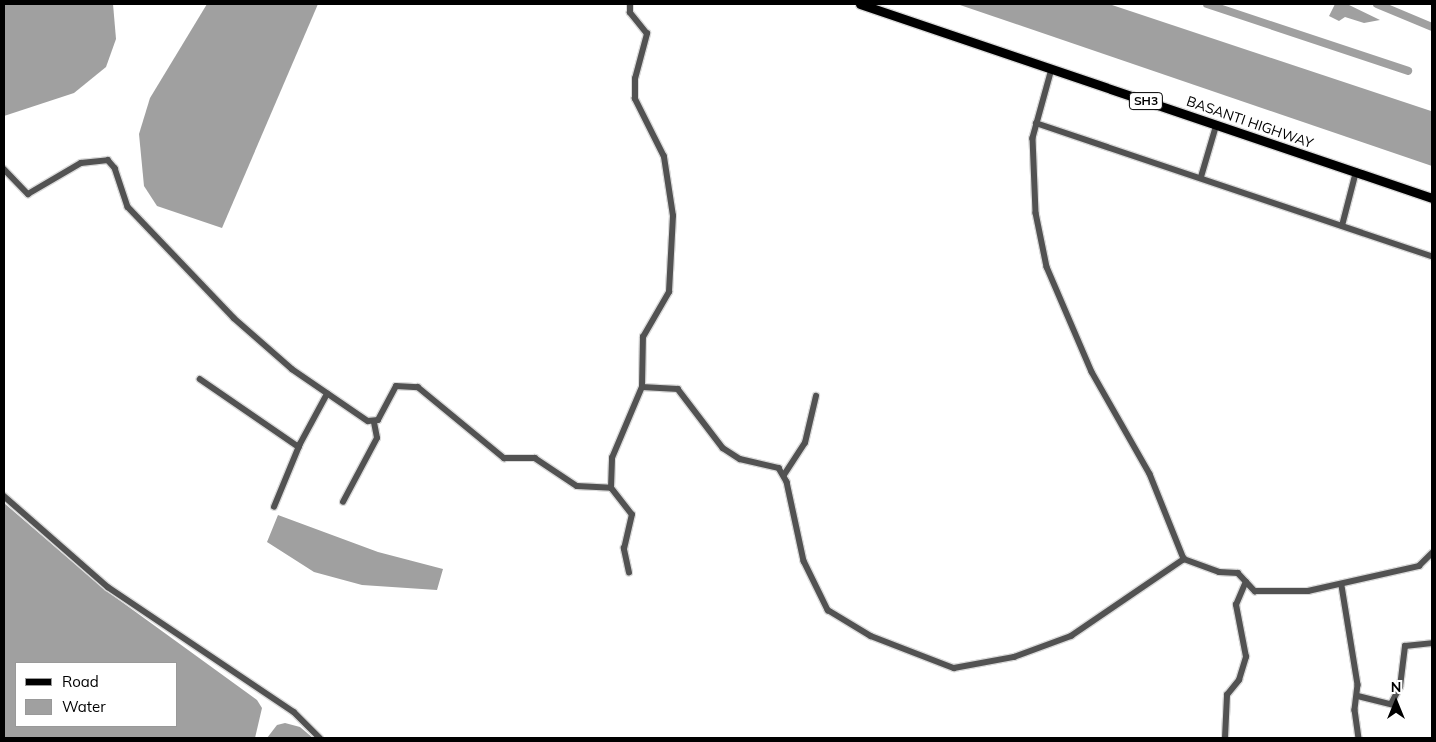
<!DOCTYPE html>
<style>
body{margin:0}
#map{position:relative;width:1436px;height:742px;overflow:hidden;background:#fff;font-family:Mulish,sans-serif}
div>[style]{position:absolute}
.water>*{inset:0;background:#a0a0a0}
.canal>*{height:8px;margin:-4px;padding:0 4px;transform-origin:4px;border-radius:4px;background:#a0a0a0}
.roads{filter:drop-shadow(1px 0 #dbdbdb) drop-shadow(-1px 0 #dbdbdb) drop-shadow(0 1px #dbdbdb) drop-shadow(0 -1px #dbdbdb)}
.street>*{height:5.5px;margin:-2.75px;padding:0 2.75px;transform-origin:2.75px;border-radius:2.75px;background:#525252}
.primary>*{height:9px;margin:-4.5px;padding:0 4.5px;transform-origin:4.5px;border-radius:4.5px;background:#000}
span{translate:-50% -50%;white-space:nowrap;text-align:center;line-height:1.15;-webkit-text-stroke:4px #fff;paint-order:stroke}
.shield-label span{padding:1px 4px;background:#fff;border:1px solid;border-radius:4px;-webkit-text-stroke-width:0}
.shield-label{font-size:12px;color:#000;font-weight:700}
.street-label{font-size:14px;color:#000}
.frame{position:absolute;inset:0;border:5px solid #000;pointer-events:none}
.legend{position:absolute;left:15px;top:662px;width:162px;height:65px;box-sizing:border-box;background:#fff;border:1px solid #999;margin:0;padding:6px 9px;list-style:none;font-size:15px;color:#000}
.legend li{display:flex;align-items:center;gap:10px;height:25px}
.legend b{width:25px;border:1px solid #999}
.north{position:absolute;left:1371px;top:677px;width:50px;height:50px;-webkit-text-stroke:4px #fff;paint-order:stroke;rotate:0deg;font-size:14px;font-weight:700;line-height:20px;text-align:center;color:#000}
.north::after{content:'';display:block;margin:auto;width:18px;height:22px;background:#000;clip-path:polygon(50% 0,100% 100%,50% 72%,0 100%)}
</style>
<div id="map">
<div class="water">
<div style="clip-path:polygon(4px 4px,113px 4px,116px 39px,106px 67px,74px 93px,4px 116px)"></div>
<div style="clip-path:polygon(207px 4px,318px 4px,222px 228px,157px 206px,144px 186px,139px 134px,150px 98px)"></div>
<div style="clip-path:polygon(957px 4px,1109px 4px,1431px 111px,1432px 166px)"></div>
<div style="clip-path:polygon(1335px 4px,1347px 4px,1380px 20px,1364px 23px,1345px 17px,1339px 21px,1329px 16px)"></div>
<div style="clip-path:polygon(evenodd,4px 503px,104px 589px,257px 700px,262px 708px,255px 738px,4px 738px,4px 503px,176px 663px,176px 726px,16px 726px,16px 663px,176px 663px)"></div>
<div style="clip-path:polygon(278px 515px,378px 552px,443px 569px,437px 590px,362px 585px,314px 572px,267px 542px)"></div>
<div style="clip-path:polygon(285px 723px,300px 727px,313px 738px,267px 738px,277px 725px)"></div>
</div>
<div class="canal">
<div style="left:1207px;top:4px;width:212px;rotate:18.4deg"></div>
<div style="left:1377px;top:4px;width:60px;rotate:22.7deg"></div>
</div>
<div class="roads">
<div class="street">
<div style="left:1052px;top:69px;width:72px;rotate:105.4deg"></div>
<div style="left:1033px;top:138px;width:75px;rotate:87.7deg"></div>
<div style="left:1036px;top:213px;width:55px;rotate:78.5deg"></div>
<div style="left:1047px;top:267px;width:114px;rotate:66.8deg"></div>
<div style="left:1092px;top:372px;width:117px;rotate:60.4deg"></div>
<div style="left:1150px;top:474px;width:92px;rotate:68.2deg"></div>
<div style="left:1184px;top:559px;width:37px;rotate:20deg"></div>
<div style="left:1219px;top:572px;width:19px;rotate:3deg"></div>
<div style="left:1238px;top:573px;width:25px;rotate:47deg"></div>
<div style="left:1255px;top:591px;width:53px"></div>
<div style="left:1308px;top:591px;width:114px;rotate:-12.7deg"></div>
<div style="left:1419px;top:566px;width:18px;rotate:-45deg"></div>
<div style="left:1036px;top:123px;width:418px;rotate:18.6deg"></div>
<div style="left:4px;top:169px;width:35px;rotate:46deg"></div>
<div style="left:28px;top:194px;width:61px;rotate:-30.3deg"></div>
<div style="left:81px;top:163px;width:27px;rotate:-6deg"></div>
<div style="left:108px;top:160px;width:11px;rotate:49deg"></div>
<div style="left:115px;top:168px;width:41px;rotate:71.6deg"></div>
<div style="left:128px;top:207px;width:153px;rotate:46.3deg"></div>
<div style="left:234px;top:318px;width:77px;rotate:41.3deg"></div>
<div style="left:292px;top:369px;width:92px;rotate:34.4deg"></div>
<div style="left:368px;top:421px;width:10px;rotate:-6deg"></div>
<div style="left:378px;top:420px;width:38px;rotate:-62deg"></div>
<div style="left:396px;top:386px;width:22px;rotate:3deg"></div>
<div style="left:418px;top:387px;width:112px;rotate:39.5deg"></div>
<div style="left:504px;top:458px;width:31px"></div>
<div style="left:535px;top:458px;width:50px;rotate:33.7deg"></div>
<div style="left:577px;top:486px;width:34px;rotate:3deg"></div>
<div style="left:1201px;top:177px;width:53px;rotate:-73.6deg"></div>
<div style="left:1342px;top:226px;width:56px;rotate:-75.5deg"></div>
<div style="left:200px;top:379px;width:120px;rotate:34.5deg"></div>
<div style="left:642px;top:387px;width:36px;rotate:3deg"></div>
<div style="left:678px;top:389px;width:74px;rotate:52.7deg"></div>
<div style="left:723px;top:448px;width:20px;rotate:33deg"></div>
<div style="left:740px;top:459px;width:40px;rotate:13deg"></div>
<div style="left:779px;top:468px;width:16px;rotate:60deg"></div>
<div style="left:787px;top:482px;width:81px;rotate:77.9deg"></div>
<div style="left:804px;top:561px;width:55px;rotate:63.9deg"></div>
<div style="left:828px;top:610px;width:50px;rotate:31.2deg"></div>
<div style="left:871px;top:636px;width:89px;rotate:21.1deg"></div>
<div style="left:954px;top:668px;width:61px;rotate:-10.4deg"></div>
<div style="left:1014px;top:657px;width:61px;rotate:-20.2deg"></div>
<div style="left:1071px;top:636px;width:137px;rotate:-34.3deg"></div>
<div style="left:784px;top:475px;width:38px;rotate:-57deg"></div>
<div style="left:805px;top:443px;width:48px;rotate:-76.8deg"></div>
<div style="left:4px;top:496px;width:138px;rotate:41.2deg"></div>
<div style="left:108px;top:587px;width:224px;rotate:33.9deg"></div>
<div style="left:294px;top:712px;width:37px;rotate:45deg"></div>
<div style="left:343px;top:502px;width:72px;rotate:-62deg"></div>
<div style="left:377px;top:438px;width:15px;rotate:-101deg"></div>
<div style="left:274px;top:507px;width:68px;rotate:-67.6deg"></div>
<div style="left:300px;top:444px;width:57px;rotate:-61.6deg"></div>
<div style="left:629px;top:573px;width:25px;rotate:-102deg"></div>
<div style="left:624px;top:549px;width:35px;rotate:-77deg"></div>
<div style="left:632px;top:515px;width:34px;rotate:-128deg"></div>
<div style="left:611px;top:488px;width:30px;rotate:-88deg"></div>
<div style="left:612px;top:458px;width:77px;rotate:-67.1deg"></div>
<div style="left:642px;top:387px;width:50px;rotate:-88.9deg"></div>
<div style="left:643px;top:337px;width:52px;rotate:-60deg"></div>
<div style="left:669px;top:292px;width:76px;rotate:-87deg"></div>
<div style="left:673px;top:216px;width:60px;rotate:-98.7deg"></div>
<div style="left:664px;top:157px;width:65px;rotate:-116.6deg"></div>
<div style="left:635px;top:99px;width:20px;rotate:-90deg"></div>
<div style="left:635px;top:79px;width:47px;rotate:-75.1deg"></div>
<div style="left:647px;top:34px;width:27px;rotate:-129deg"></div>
<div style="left:630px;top:13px;width:9px;rotate:-90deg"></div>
<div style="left:1342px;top:586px;width:100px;rotate:80.8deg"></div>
<div style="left:1358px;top:685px;width:25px;rotate:97deg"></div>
<div style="left:1355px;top:710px;width:28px;rotate:82deg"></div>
<div style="left:1358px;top:696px;width:34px;rotate:14deg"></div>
<div style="left:1391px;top:704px;width:19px;rotate:-62deg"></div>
<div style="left:1400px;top:687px;width:41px;rotate:-83deg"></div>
<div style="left:1405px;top:646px;width:27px;rotate:-6deg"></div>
<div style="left:1225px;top:738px;width:43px;rotate:-87.3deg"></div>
<div style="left:1227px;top:695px;width:19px;rotate:-51deg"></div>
<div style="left:1239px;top:680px;width:24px;rotate:-73deg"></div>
<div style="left:1246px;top:657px;width:53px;rotate:-100.9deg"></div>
<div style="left:1236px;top:605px;width:25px;rotate:-67deg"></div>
</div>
<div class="primary">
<div style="left:860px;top:4px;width:604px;rotate:18.73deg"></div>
</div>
</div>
<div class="shield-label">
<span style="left:1146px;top:101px">SH3</span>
</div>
<div class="street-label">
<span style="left:1250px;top:122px;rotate:19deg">BASANTI HIGHWAY</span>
</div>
<div class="frame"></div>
<ul class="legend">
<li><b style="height:6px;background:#000"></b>Road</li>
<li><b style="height:14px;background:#a0a0a0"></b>Water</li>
</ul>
<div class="north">N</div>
</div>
